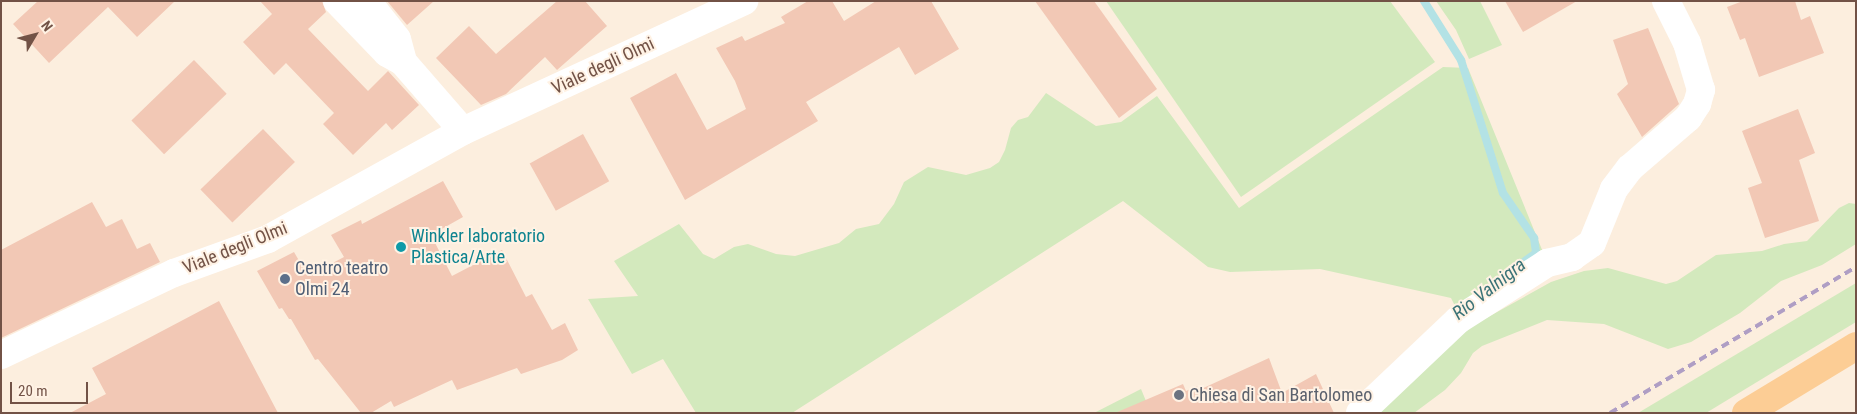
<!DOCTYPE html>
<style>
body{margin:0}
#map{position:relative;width:1857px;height:414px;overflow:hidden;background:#fceede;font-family:"Roboto Condensed",sans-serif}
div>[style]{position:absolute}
.green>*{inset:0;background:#d3e9bd}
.stream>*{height:8px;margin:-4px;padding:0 4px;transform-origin:4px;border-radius:4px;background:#b3e2e5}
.building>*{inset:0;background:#f2c8b5;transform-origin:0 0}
.minor>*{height:28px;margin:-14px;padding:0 14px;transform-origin:14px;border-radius:14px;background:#fff}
.major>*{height:28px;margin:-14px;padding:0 14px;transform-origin:14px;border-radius:14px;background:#fccd95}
.rail>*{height:4px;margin-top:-2px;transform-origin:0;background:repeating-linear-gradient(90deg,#af9ec4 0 8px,transparent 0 13px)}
.dots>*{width:14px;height:14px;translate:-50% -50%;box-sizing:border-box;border:2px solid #fff2e4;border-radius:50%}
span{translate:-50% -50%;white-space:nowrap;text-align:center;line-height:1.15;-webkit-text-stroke:4px #fff2e4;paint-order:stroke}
.street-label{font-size:18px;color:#725246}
.culture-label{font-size:18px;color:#0d838f}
.left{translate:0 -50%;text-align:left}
.service-label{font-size:18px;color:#4e5e75}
.worship-label{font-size:18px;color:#5b616d}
.water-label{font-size:19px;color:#3b7378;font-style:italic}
.frame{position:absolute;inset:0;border:2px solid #725246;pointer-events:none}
.north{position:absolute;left:10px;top:10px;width:50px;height:50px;-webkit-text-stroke:4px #fff2e4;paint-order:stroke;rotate:53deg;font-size:14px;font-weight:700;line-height:20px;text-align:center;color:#725246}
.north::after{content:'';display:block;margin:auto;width:18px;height:22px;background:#725246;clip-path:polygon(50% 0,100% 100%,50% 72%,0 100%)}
.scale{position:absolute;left:10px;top:382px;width:78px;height:22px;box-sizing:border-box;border:2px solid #725246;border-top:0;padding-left:6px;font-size:15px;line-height:18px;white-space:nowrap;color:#725246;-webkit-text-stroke:4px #fff2e4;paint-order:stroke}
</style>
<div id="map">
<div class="green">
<div style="clip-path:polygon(1106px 1px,1390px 1px,1435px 62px,1241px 197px)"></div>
<div style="clip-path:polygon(1436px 1px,1480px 1px,1502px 45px,1469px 59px,1456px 30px)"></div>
<div style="clip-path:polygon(1443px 67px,1468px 68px,1545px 257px,1459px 314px,1451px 298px,1320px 269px,1230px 272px,1208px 267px,1123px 201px,792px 413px,696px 413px,663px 359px,632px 374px,588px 299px,638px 296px,614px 261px,679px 224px,703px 254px,714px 259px,734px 247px,748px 244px,776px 254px,795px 256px,839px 243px,856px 229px,879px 224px,894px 204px,904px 182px,928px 167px,966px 175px,990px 168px,999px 162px,1005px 150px,1011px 128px,1018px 120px,1028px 117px,1046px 93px,1096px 126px,1121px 122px,1157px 96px,1239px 208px)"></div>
<div style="clip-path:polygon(1849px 203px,1856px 204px,1856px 244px,1822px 265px,1781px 281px,1740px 313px,1691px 342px,1668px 349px,1604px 324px,1547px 320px,1482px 346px,1473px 353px,1461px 373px,1445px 390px,1414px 413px,1376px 413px,1452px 337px,1551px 282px,1584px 271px,1608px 268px,1666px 284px,1677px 281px,1716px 255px,1762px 251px,1784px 244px,1807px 241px,1839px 208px)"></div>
<div style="clip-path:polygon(1856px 283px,1856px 322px,1706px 413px,1638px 413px)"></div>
<div style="clip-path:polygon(1141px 389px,1151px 413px,1094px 413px)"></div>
</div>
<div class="stream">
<div style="left:1424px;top:1px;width:70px;rotate:57.9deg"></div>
<div style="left:1461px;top:60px;width:139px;rotate:72.5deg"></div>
<div style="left:1503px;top:193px;width:55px;rotate:55.4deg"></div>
<div style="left:1534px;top:238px;width:15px;rotate:82deg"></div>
<div style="left:1536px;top:253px;width:19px;rotate:144deg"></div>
</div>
<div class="building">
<div style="clip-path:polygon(38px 1px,175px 1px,137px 37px,108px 7px,49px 63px,13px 24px)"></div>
<div style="clip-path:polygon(260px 1px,322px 1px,326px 12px,308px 29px,368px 91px,388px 71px,419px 105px,392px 130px,386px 123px,353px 155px,323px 124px,334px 113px,286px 63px,274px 75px,243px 42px,272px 14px)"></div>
<div style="clip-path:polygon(387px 1px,434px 1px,407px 25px)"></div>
<div style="clip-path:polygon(557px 1px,585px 1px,607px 26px,557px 70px,545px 57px,506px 94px,481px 105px,436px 58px,469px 26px,496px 54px)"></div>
<div style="clip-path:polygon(808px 1px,832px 1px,844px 21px,876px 1px,931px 1px,959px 49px,915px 75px,899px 47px,806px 102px,818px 121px,685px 200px,630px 98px,676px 73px,707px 130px,746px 109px,735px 81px,716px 48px,742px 36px,745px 41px,785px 23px,781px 17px)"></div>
<div style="clip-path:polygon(1035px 1px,1094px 1px,1157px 89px,1119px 118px)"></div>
<div style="clip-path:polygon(1505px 1px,1577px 1px,1523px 32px)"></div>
<div style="clip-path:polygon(1743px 1px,1795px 1px,1801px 20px,1810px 16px,1824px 53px,1759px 77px,1745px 38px,1740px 40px,1727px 7px)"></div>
<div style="clip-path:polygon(1648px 28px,1679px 104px,1642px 137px,1617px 94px,1628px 84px,1613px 40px)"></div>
<div style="left:194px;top:60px;width:47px;height:87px;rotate:46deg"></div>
<div style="clip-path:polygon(1798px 109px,1815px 153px,1799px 160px,1819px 221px,1765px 238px,1748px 188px,1762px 183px,1742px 131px)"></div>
<div style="left:263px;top:129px;width:46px;height:87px;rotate:46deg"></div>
<div style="left:583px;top:134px;width:54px;height:61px;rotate:61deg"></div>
<div style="clip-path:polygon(443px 181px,463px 217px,431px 235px,452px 276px,502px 250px,526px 297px,532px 294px,552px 330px,565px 323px,578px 350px,562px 360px,521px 374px,517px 368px,457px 390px,452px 380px,394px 407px,391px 401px,371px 413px,361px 413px,318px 359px,315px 360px,291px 319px,289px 319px,282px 308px,279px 309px,257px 271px,294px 252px,308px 276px,344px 257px,331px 235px,361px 220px,362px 224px)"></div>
<div style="clip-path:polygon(92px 202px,106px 227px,122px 219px,137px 249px,150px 243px,160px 262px,1px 338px,1px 250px)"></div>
<div style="clip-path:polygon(219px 301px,278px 413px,70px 413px,106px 394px,92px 368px)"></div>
<div style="clip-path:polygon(1269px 358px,1282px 393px,1316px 374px,1334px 413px,1115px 413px,1183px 384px,1186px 391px,1197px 386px,1199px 390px)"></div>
</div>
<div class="minor">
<div style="left:337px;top:1px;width:72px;rotate:46.1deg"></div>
<div style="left:387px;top:53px;width:18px;rotate:29deg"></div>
<div style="left:403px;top:62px;width:91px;rotate:49deg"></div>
<div style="left:367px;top:1px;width:48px;rotate:51.7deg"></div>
<div style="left:397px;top:39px;width:23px;rotate:75deg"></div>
<div style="left:1px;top:355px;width:191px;rotate:-25.4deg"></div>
<div style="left:174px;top:273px;width:100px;rotate:-19.9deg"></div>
<div style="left:268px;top:239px;width:223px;rotate:-29deg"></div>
<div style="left:463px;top:131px;width:310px;rotate:-24.8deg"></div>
<div style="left:1360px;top:413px;width:135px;rotate:-43.5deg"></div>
<div style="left:1458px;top:320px;width:106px;rotate:-32.6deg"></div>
<div style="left:1547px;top:263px;width:26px;rotate:-13deg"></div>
<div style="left:1572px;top:257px;width:24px;rotate:-35deg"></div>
<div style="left:1592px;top:243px;width:58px;rotate:-67.8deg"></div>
<div style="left:1614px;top:189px;width:26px;rotate:-53deg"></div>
<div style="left:1630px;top:168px;width:77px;rotate:-40.8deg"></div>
<div style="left:1688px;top:118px;width:17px;rotate:-57deg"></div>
<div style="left:1697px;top:104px;width:15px;rotate:-74deg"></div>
<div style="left:1701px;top:90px;width:49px;rotate:-106.6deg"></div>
<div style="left:1687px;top:43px;width:47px;rotate:-116.6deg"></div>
</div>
<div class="major">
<div style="left:1746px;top:413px;width:129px;rotate:-31.3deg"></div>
</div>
<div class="rail">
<div style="left:1610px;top:413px;width:286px;rotate:-30.7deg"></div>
</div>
<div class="dots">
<div style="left:401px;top:247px;background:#0f9aa8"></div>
<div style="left:285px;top:279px;background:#5c6f8a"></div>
<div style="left:1179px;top:395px;background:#6b7280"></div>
</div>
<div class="street-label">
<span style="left:603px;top:66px;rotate:-25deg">Viale degli Olmi</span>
<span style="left:235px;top:248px;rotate:-22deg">Viale degli Olmi</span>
</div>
<div class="culture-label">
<span class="left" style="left:411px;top:247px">Winkler laboratorio<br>Plastica/Arte</span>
</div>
<div class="service-label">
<span class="left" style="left:295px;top:279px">Centro teatro<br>Olmi 24</span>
</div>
<div class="worship-label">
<span class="left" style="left:1189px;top:395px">Chiesa di San Bartolomeo</span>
</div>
<div class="water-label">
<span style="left:1489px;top:289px;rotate:-38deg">Rio Valnigra</span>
</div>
<div class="frame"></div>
<div class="north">N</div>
<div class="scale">20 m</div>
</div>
